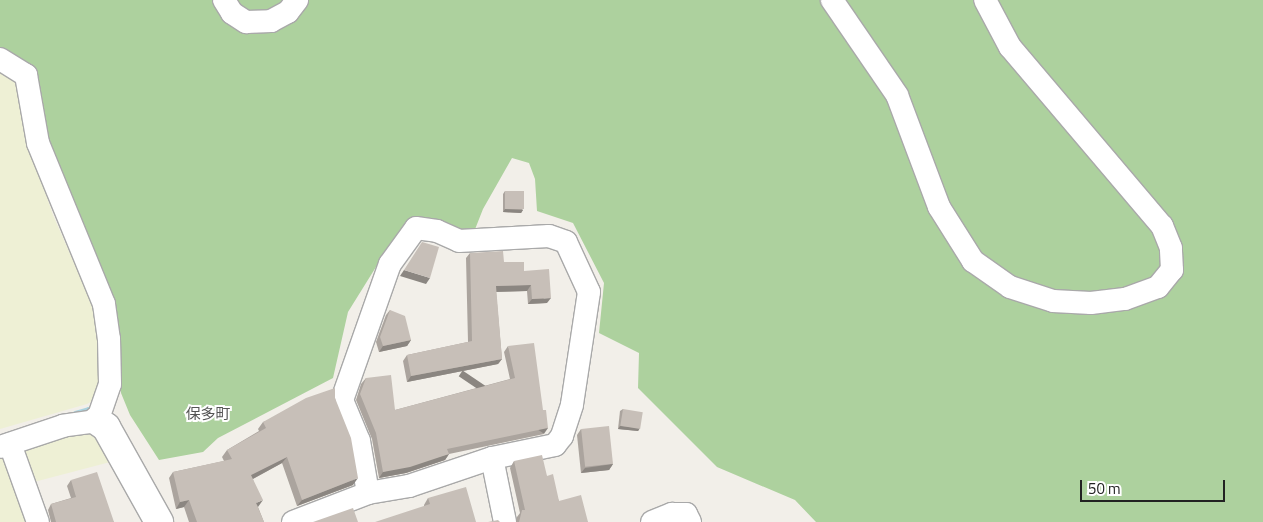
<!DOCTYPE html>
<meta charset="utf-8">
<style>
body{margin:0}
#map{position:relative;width:1263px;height:522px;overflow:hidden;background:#f2efe9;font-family:"Titillium Web","Noto Sans JP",sans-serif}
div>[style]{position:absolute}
.farmland>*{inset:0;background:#eef0d5}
.forest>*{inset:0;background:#add19e}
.stream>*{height:5.5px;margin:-2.75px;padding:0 2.75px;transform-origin:2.75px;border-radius:2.75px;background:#aad3df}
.roads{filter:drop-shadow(1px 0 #a9a9a9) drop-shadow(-1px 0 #a9a9a9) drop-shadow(0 1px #a9a9a9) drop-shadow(0 -1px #a9a9a9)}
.minor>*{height:22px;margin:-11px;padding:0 11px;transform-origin:11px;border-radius:11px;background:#fff}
.tertiary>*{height:28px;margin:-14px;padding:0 14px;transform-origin:14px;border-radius:14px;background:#fff}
.wall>*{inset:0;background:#aba49e}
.shaded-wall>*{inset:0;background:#8b8681;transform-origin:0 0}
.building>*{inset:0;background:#c7bfb8;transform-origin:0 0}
span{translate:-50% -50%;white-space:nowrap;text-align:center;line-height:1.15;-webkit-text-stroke:4px #fff;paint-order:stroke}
.quarter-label{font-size:15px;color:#555}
.scale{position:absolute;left:1080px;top:480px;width:145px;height:22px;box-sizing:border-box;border:2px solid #222;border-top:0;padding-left:6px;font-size:15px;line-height:18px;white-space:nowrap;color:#222;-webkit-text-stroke:4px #fff;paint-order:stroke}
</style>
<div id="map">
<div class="farmland">
<div style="clip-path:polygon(0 73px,8px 73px,19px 85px,32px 153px,53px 215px,96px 313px,103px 352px,99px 397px,87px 404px,0 429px)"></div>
<div style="clip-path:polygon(90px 431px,101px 435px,114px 461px,34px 482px,21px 453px,27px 445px)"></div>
<div style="clip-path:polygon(0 456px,4px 456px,29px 522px,0 522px)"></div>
</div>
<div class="forest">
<div style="clip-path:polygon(0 0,1263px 0,1263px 522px,816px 522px,795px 500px,717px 467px,638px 388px,639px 353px,599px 333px,604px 283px,573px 223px,537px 211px,535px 179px,529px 163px,512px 158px,483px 209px,472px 237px,416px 218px,394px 238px,348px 312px,333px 378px,218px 438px,203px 452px,159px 460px,130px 415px,121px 393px,113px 302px,46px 141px,35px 73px,0 52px)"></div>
</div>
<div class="stream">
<div style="left:76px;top:414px;width:14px;rotate:-17deg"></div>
<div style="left:89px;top:410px;width:8px;rotate:23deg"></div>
</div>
<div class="roads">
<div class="minor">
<div style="left:224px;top:0;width:15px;rotate:58deg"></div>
<div style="left:232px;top:13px;width:17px;rotate:33deg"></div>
<div style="left:246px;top:22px;width:25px;rotate:-2deg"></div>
<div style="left:271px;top:21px;width:19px;rotate:-28deg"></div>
<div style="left:288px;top:12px;width:15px;rotate:-53deg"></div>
<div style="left:832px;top:0;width:115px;rotate:55.6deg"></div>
<div style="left:897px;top:95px;width:120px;rotate:69.4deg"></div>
<div style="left:939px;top:207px;width:64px;rotate:57.8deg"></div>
<div style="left:973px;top:261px;width:45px;rotate:35.1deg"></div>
<div style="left:1010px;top:287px;width:45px;rotate:18deg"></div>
<div style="left:1053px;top:301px;width:38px;rotate:3deg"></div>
<div style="left:1091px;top:303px;width:34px;rotate:-7deg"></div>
<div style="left:1125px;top:299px;width:35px;rotate:-20deg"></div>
<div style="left:1158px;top:287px;width:22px;rotate:-51deg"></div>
<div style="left:1172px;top:270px;width:22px;rotate:-93deg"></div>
<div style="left:1171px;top:248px;width:24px;rotate:-112deg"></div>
<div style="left:1162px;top:226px;width:235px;rotate:-130.3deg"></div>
<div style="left:1010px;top:47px;width:53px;rotate:-118deg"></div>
<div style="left:0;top:59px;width:31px;rotate:32deg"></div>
<div style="left:26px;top:75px;width:69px;rotate:80deg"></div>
<div style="left:38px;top:143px;width:174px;rotate:67.7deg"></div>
<div style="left:104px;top:304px;width:35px;rotate:82deg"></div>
<div style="left:109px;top:339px;width:45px;rotate:88.7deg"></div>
<div style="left:110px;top:384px;width:39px;rotate:109deg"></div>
<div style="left:97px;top:421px;width:34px;rotate:172deg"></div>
<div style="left:63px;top:426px;width:66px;rotate:161.6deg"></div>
<div style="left:10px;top:444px;width:83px;rotate:70.3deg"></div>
<div style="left:368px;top:493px;width:53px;rotate:-99.8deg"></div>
<div style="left:359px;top:441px;width:44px;rotate:-112.5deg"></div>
<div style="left:342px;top:400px;width:144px;rotate:-70.6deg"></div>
<div style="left:390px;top:264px;width:44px;rotate:-54.2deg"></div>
<div style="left:416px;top:228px;width:21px;rotate:8deg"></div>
<div style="left:437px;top:231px;width:24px;rotate:24deg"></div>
<div style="left:459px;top:241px;width:90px;rotate:-3.2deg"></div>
<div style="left:549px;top:236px;width:18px;rotate:19deg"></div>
<div style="left:566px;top:242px;width:55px;rotate:65.3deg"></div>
<div style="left:589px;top:292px;width:114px;rotate:98.6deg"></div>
<div style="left:572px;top:405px;width:33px;rotate:108deg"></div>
<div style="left:562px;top:436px;width:11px;rotate:128deg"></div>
<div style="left:555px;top:445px;width:64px;rotate:168.3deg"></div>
<div style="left:293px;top:522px;width:80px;rotate:-21.1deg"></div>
<div style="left:368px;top:493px;width:42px;rotate:-9.7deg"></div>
<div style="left:409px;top:486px;width:88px;rotate:-18.6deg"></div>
<div style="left:492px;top:458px;width:65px;rotate:78.5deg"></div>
<div style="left:652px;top:522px;width:22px;rotate:-22deg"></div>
<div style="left:672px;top:514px;width:14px"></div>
<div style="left:686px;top:514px;width:9px;rotate:63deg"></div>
</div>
<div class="tertiary">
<div style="left:97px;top:421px;width:11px;rotate:34deg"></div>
<div style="left:106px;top:427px;width:109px;rotate:60.8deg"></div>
</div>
</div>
<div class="wall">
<div style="clip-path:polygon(505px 191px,523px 210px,521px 213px,503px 212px,503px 194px)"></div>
<div style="clip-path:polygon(470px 253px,504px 262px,524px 271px,547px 303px,528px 304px,527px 291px,496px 292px,502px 359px,498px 364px,407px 382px,403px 361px,407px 355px,468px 342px,466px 258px)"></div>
<div style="clip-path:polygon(390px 310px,411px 340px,407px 346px,379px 352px,376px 342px,386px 315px)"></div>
<div style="clip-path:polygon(508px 346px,544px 434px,449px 454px,445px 460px,406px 473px,379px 478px,372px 439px,356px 400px,361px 384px,366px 378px,395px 410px,510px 379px,504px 352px)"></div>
<div style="clip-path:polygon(335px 398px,353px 485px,297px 506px,282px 463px,253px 479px,258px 507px,264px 522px,189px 522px,184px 507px,176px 509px,169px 478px,173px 472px,224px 461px,222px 457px,227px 450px,259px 431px,258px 429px,263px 422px)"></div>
<div style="clip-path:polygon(623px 409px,640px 428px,638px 431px,618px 429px,620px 411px)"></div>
<div style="clip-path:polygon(581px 429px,613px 464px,609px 470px,581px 473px,577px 435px)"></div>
<div style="clip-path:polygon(514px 461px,547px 476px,559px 501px,588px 522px,516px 522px,517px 517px,520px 513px,510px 468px)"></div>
<div style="clip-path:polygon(71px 480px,114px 522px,51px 522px,48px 510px,51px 504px,71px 498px,67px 486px)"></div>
<div style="clip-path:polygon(428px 498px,476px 522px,424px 506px,424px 505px)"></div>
</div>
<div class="shaded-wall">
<div style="clip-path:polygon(505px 209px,523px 210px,521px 213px,503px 212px)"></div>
<div style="clip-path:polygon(404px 270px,430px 278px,426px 284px,400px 276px)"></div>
<div style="clip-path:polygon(531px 285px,527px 291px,492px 292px,496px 286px)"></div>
<div style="clip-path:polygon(551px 298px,547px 303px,528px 304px,532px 299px)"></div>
<div style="clip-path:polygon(411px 340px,407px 346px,379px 352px,383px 346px)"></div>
<div style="clip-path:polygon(502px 359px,498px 364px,407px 382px,411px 376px)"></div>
<div style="clip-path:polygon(620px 426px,640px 428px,638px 431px,618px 429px)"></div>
<div style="left:548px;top:428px;width:7px;height:103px;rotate:124deg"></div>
<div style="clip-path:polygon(449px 454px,445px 460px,406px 473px,379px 478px,383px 472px)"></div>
<div style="clip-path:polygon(287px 457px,282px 463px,247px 482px,251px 475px)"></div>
<div style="clip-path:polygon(613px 464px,609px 470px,581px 473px,585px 468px)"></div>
<div style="clip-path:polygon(358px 478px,353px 485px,297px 506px,302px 500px)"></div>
<div style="clip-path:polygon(189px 500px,184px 507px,176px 509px,180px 502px)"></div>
<div style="clip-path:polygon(263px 500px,258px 507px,256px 503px)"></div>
</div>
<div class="building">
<div style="left:505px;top:191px;width:19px;height:18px"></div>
<div style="clip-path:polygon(422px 242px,439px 247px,430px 278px,404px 270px)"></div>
<div style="clip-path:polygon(503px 251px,504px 262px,524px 262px,524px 271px,549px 269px,551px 298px,532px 299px,531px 285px,496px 286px,502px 359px,411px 376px,407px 355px,472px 341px,470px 253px)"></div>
<div style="clip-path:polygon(390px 310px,405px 316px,411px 340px,383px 346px,380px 337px)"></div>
<div style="clip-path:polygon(534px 343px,543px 410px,546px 410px,548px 428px,447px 449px,449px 454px,410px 467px,383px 472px,376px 433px,360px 394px,366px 378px,391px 375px,395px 410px,515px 378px,508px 346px)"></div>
<div style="clip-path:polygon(335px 388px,335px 398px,351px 438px,358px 478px,302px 500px,287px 457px,251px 475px,263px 500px,256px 503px,264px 522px,197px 522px,189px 500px,180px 502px,173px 472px,232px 459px,227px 450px,266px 428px,263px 422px,306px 398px)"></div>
<div style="left:623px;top:409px;width:20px;height:17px;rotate:9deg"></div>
<div style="left:609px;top:426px;width:38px;height:28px;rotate:84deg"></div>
<div style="clip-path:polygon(542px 455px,547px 476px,553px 474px,559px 501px,581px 495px,588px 522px,519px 522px,522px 510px,525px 510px,514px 461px)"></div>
<div style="clip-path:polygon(97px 472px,114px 522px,56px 522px,51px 504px,76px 497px,71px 480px)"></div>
<div style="clip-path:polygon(466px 487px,476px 522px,375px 522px,430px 504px,428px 498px)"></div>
<div style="clip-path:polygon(353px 508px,358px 522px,313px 522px)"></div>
<div style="clip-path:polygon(498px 520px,500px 522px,488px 522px)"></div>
</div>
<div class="quarter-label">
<span style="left:208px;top:414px">保多町</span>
</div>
<div class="scale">50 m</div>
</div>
